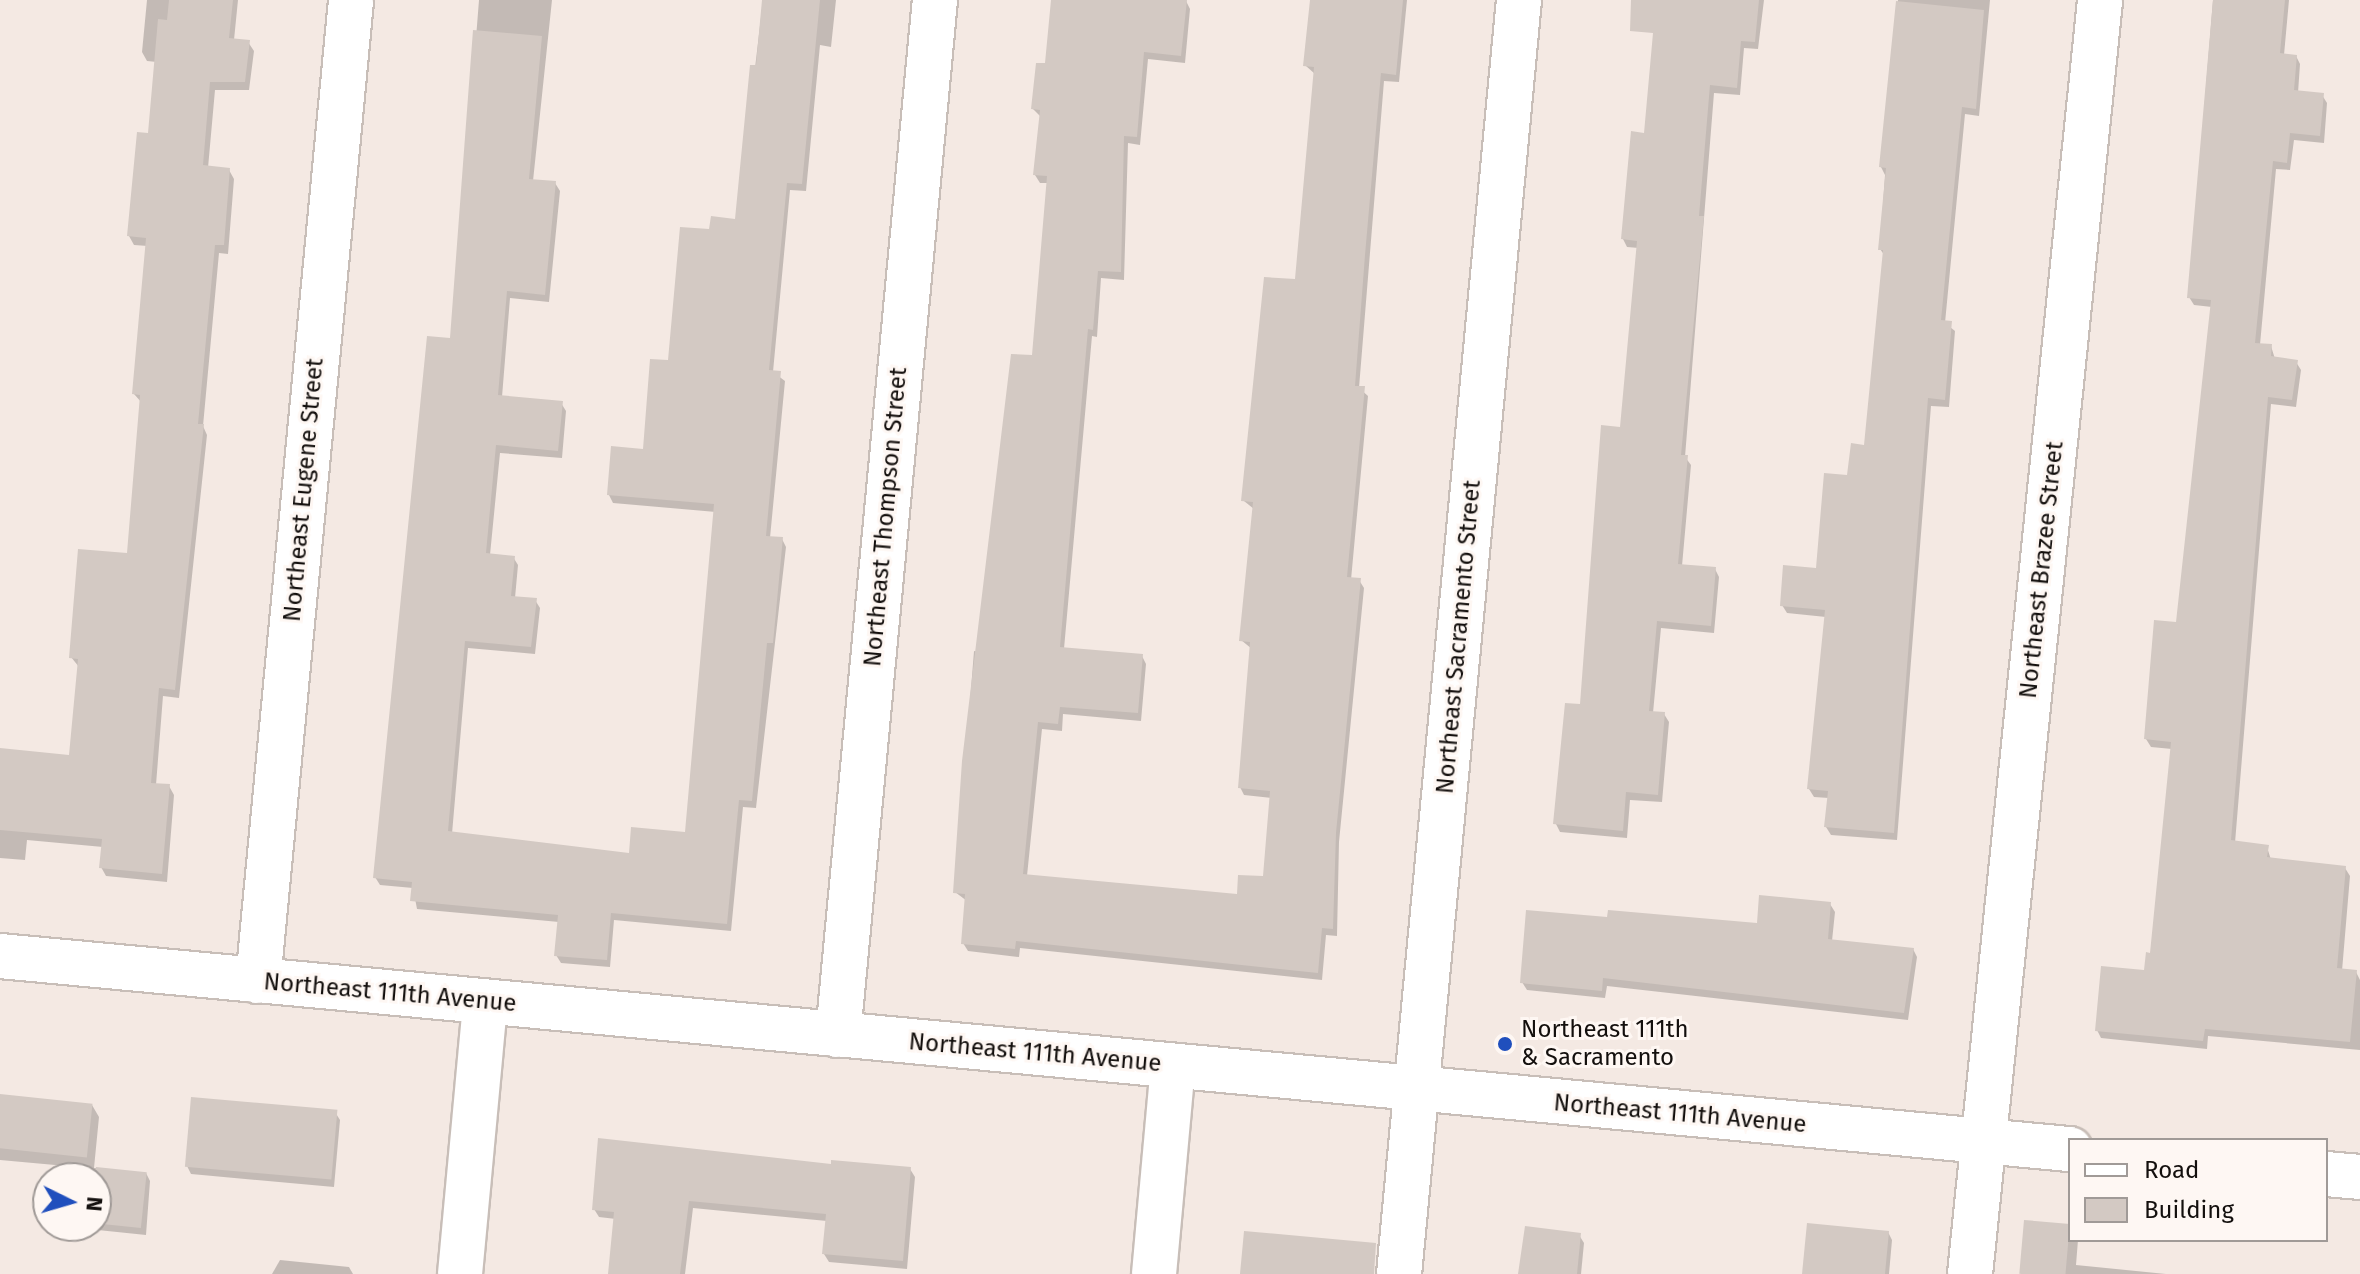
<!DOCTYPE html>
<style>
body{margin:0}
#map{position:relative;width:2360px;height:1274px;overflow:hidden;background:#f4e9e3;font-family:"Fira Sans",sans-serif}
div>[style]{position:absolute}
.shadow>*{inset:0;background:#0003}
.building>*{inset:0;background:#d3c9c3;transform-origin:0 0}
.roads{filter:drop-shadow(2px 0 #c8beb8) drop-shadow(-2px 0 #c8beb8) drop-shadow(0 2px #c8beb8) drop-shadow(0 -2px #c8beb8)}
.minor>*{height:44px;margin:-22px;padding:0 22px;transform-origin:22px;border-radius:22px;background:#fff}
.dots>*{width:22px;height:22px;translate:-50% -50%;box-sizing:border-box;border:4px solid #fef7f3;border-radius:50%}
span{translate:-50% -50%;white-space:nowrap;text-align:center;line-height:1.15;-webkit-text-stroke:6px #fef7f3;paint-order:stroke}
.street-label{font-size:24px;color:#130f0d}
.poi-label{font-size:24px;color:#130f0d}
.left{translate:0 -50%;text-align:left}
.legend{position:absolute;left:2068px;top:1138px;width:260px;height:104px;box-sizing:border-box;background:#fef7f3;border:2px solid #a09a97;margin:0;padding:10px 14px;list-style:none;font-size:24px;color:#130f0d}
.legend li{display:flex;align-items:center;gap:16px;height:40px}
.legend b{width:40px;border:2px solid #a09a97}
.north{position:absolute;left:32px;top:1162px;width:80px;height:80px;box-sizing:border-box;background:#fef7f3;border:2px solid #a09a97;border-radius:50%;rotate:95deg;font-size:22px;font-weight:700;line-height:32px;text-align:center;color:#130f0d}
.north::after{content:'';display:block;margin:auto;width:28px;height:36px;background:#204fbd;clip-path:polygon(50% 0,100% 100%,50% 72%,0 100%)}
</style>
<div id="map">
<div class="shadow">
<div style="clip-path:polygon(147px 0,238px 0,234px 40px,248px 42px,254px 51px,249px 90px,215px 90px,208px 168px,229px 170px,234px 179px,228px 254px,219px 253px,203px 426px,207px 435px,179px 698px,163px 696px,156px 785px,169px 786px,174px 795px,167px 882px,106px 876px,101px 867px,103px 847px,27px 840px,25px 860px,0 858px,0 750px,71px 757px,79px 667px,71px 657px,128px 556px,142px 403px,134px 394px,148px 246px,134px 245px,129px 236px,150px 135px,157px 62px,147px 61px,142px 52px)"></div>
<div style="clip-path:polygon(479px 0,552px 0,533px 181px,555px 183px,560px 191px,549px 302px,510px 298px,502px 397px,561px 403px,566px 411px,562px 458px,500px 453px,490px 555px,513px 557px,518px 565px,515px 598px,535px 600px,540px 608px,535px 654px,468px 648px,452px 834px,630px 855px,687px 834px,716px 512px,613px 503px,609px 495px,644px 452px,710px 232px,737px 221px,763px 0,836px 0,831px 47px,820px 45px,806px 191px,790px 190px,773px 372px,785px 381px,770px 538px,782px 539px,786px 547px,756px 808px,743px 807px,731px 931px,614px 920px,610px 967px,561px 963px,556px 955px,559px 922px,417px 909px,413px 888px,380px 885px,375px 877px,452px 341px)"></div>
<div style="clip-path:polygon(1053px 0,1176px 0,1186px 1px,1190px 9px,1185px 63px,1148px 59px,1140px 145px,1128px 143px,1124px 280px,1101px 278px,1097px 337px,1092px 336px,1064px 649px,1142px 656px,1146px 664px,1141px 721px,1063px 714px,1062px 731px,1042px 729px,1027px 876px,1239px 896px,1265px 878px,1272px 798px,1244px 795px,1240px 787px,1252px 649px,1241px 640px,1254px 509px,1244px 501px,1297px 282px,1315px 74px,1306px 66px,1312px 0,1407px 0,1399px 82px,1384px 81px,1359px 388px,1368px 396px,1351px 580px,1359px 580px,1364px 588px,1339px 842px,1337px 936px,1326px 935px,1322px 980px,1020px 948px,1019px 957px,968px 951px,963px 943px,967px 901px,955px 892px,974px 651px,979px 652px,1034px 358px,1049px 183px,1040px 183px,1035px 175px,1041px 117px,1033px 109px,1046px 66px)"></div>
<div style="clip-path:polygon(1658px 0,1764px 0,1758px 49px,1744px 48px,1740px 95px,1714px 93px,1685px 457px,1691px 465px,1682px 566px,1715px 569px,1719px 577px,1714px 633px,1661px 628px,1653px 713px,1664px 714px,1669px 722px,1662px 802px,1630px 800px,1627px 838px,1560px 832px,1556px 824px,1582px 706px,1622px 429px,1639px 248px,1627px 247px,1623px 239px,1646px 135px)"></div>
<div style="clip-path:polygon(1898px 0,1990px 0,1979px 116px,1965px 114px,1945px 323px,1955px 331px,1949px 407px,1931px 406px,1897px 840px,1831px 835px,1826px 827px,1829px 798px,1814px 797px,1809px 789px,1826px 617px,1787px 613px,1782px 605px,1818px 570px,1849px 477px,1866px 447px,1885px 256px,1880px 249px,1885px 175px,1881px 167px)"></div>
<div style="clip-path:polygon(2213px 0,2289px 0,2284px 55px,2296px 56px,2300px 64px,2298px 93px,2322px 95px,2327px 103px,2324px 143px,2294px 140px,2290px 170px,2276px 169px,2260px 345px,2271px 346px,2275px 359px,2296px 362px,2301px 370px,2296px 407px,2271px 404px,2235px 843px,2267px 847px,2271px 860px,2345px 868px,2350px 876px,2342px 971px,2356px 972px,2360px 980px,2360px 1050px,2208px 1036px,2207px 1049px,2101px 1038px,2097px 1030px,2146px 972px,2152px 955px,2172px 749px,2151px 747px,2146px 739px,2178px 624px,2212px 307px,2194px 305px,2189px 297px)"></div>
<div style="clip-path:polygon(1830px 904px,1835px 912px,1832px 941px,1913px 949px,1917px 957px,1908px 1020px,1607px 986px,1605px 998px,1527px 990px,1522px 982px,1609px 919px,1758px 925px)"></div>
<div style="clip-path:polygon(0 1096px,92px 1105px,99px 1117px,94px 1168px,146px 1173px,150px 1181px,146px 1235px,88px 1229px,96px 1226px,96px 1178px,87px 1178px,88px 1168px,0 1160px)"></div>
<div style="clip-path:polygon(335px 1112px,340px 1120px,334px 1187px,191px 1174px,187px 1166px)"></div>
<div style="clip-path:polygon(833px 1167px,910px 1169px,915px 1177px,907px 1269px,829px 1262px,824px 1254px,827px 1221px,693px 1208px,685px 1274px,610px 1274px,616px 1219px,599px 1217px,594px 1209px)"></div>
<div style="clip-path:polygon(2026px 1222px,2070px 1226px,2070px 1240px,2078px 1240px,2076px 1265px,2166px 1274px,2022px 1274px)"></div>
<div style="clip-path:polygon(1888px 1232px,1892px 1240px,1889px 1274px,1804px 1274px)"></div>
<div style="clip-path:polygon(1579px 1235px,1584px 1243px,1581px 1274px,1521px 1274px)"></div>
<div style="clip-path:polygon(280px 1260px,349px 1267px,353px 1274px,272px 1274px)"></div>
</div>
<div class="building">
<div style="clip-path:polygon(169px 0,233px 0,229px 38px,250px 40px,245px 82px,210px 82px,203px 165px,230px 168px,224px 245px,215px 245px,198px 424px,204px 424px,175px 690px,159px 688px,151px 783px,170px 784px,162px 874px,99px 868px,102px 839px,0 830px,0 748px,69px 755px,78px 659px,69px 658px,78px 549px,127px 553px,140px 395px,132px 394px,146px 238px,127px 236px,137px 132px,148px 133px,158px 19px,167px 20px)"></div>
<div style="clip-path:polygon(762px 0,820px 0,802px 184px,787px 183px,769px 370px,781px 371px,766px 536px,783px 537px,773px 643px,767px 643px,752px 801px,739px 800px,727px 924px,611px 913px,607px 960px,554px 956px,558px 915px,410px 901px,412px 882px,373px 878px,427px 336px,450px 338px,473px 30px,542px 36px,529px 179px,556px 181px,545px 295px,507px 291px,498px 395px,563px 401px,558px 451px,496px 445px,486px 553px,515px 556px,511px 596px,537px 598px,531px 647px,465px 641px,448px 831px,629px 853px,631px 827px,685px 832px,714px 504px,607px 495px,611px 446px,643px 449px,650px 359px,668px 360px,680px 227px,709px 229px,711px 216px,735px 219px,750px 65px,756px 65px)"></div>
<div style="clip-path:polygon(1051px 0,1187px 0,1181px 56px,1144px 52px,1137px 137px,1124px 136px,1121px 272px,1098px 271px,1093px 330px,1088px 329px,1060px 647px,1143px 654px,1138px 713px,1060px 707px,1058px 724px,1038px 722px,1023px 874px,1237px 894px,1238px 875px,1263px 876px,1270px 791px,1238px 788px,1250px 642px,1239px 641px,1253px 502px,1241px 501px,1264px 277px,1295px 279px,1314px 67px,1303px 66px,1310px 0,1403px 0,1396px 75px,1381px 73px,1365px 255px,1355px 386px,1365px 386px,1347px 577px,1361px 578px,1336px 833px,1333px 929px,1322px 928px,1318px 973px,1016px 941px,1015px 949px,961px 944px,965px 894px,953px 893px,962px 761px,1011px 354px,1032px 355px,1047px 176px,1033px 175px,1040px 110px,1031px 109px,1036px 63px,1045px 63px)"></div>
<div style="clip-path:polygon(1631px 0,1759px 0,1755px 42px,1741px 41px,1737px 88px,1710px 85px,1699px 216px,1704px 216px,1681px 455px,1688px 455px,1678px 564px,1716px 567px,1711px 626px,1657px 621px,1649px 711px,1665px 712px,1658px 795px,1626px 792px,1623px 831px,1553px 824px,1565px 703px,1580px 704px,1601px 425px,1620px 427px,1637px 241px,1621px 239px,1631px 131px,1644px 133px,1653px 33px,1630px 31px)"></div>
<div style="clip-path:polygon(2213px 0,2285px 0,2280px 53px,2297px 55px,2294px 90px,2324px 93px,2320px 136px,2290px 133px,2287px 163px,2273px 161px,2255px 343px,2272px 344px,2271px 356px,2298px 360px,2292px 400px,2268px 397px,2231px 840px,2269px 845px,2267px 857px,2346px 866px,2337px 968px,2357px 970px,2350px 1042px,2205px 1029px,2203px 1041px,2095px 1031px,2101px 966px,2144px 970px,2146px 952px,2150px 953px,2171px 742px,2144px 739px,2154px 620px,2176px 622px,2211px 300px,2187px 298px)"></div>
<div style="clip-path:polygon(1896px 1px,1984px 10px,1976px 109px,1962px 107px,1941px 320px,1952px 321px,1945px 400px,1928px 398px,1894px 833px,1824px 827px,1828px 791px,1807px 789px,1825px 610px,1780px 606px,1783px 565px,1816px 568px,1824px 473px,1847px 475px,1851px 443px,1864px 445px,1883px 250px,1878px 250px,1886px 168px,1879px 167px)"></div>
<div style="clip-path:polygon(1759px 895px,1831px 902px,1828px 939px,1914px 948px,1904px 1013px,1603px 978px,1602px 991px,1520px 983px,1526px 910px,1607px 917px,1608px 910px,1757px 923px)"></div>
<div style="left:0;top:1094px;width:93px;height:54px;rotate:6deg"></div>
<div style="left:191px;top:1097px;width:147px;height:70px;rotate:5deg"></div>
<div style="clip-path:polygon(598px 1138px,831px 1164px,831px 1160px,911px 1167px,903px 1261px,822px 1254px,826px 1214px,689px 1201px,680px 1274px,608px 1274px,614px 1212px,592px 1210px)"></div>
<div style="left:96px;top:1167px;width:51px;height:56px;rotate:6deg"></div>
<div style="left:2024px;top:1220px;width:46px;height:54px;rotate:5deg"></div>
<div style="clip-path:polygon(1807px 1223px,1889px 1231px,1885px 1274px,1802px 1274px)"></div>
<div style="clip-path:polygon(1525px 1226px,1581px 1233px,1577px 1274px,1518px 1274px)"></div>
<div style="clip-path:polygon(1244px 1231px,1376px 1243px,1374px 1274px,1240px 1274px)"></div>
</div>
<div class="roads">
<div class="minor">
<div style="left:0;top:956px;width:2079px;rotate:5.33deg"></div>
<div style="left:258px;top:981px;width:985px;rotate:-84.58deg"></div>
<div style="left:838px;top:1035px;width:1040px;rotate:-84.65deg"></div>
<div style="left:2326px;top:1174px;width:34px;rotate:5deg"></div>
<div style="left:460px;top:1274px;width:272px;rotate:-84.7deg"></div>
<div style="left:1154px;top:1274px;width:209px;rotate:-84.8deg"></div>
<div style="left:1399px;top:1274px;width:1280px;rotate:-84.62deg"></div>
<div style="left:1970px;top:1274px;width:1281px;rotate:-84.17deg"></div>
</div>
</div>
<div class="dots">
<div style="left:1505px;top:1044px;background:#204fbd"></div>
</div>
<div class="street-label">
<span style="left:304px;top:490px;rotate:-85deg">Northeast Eugene Street</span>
<span style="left:886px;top:517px;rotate:-85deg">Northeast Thompson Street</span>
<span style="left:2042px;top:570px;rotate:-84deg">Northeast Brazee Street</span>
<span style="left:1459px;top:637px;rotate:-85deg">Northeast Sacramento Street</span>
<span style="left:390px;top:993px;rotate:5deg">Northeast 111th Avenue</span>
<span style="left:1035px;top:1053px;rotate:5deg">Northeast 111th Avenue</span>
<span style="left:1680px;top:1114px;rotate:5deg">Northeast 111th Avenue</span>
</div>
<div class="poi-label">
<span class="left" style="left:1521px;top:1044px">Northeast 111th<br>&amp; Sacramento</span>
</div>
<ul class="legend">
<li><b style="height:10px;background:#fff"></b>Road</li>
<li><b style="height:22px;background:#d3c9c3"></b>Building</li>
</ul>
<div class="north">N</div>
</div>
